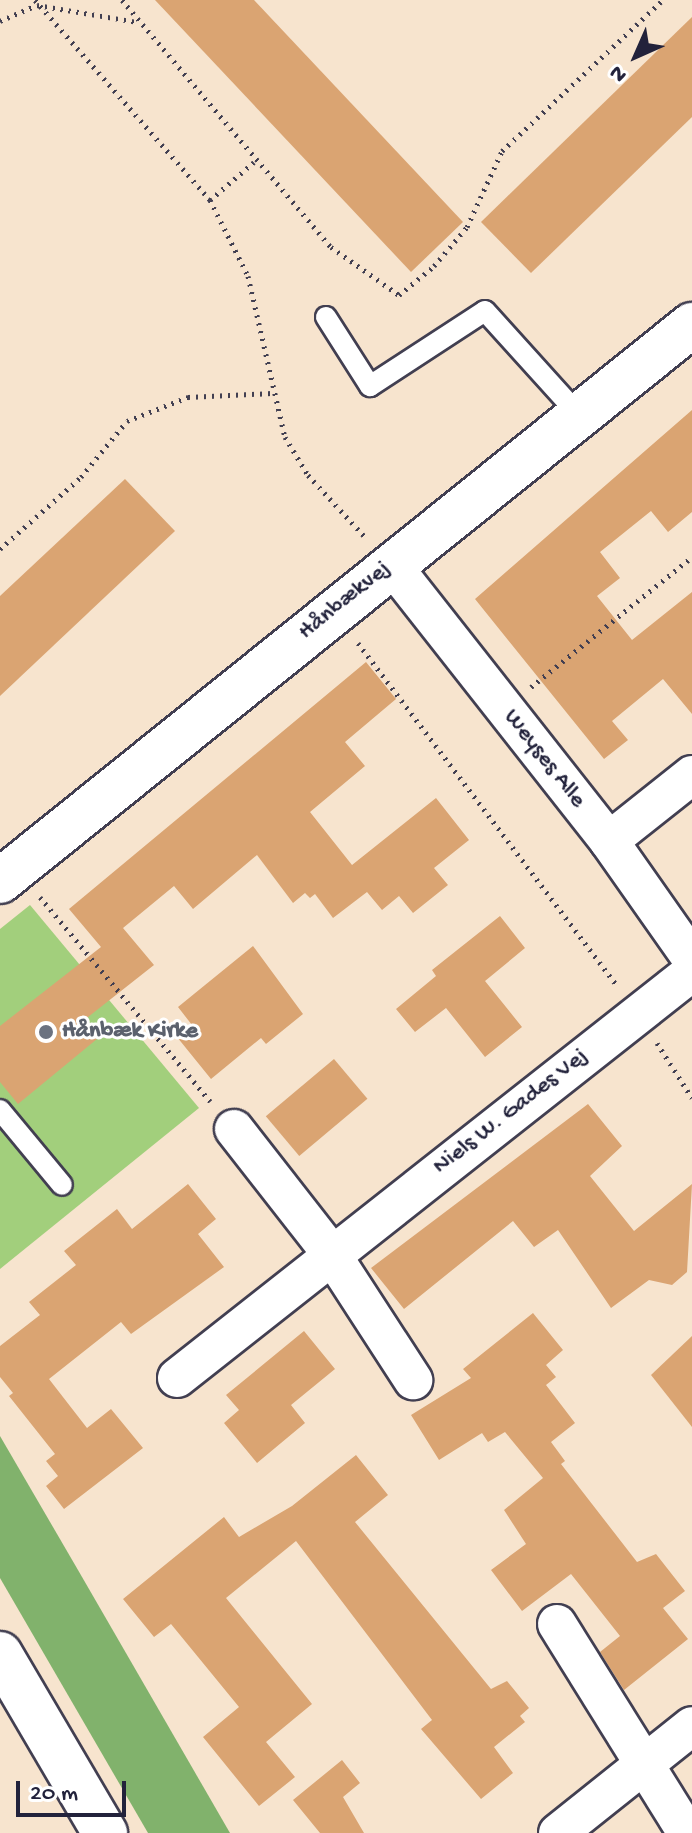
<!DOCTYPE html>
<meta charset="utf-8">
<style>
body{margin:0}
#map{position:relative;width:692px;height:1833px;overflow:hidden;background:#f7e4ce;font-family:"Gochi Hand",sans-serif}
div>[style]{position:absolute}
.green>*{inset:0;background:#a2cf7c}
.forest>*{inset:0;background:#81b26c}
.building>*{inset:0;background:#daa472;transform-origin:0 0}
.path>*{height:5px;margin-top:-2.5px;transform-origin:0;background:repeating-linear-gradient(90deg,#423f51 0 2px,transparent 0 8px)}
.roads{filter:drop-shadow(2px 0 #423f51) drop-shadow(-2px 0 #423f51) drop-shadow(0 2px #423f51) drop-shadow(0 -2px #423f51)}
.lane>*{height:20px;margin:-10px;padding:0 10px;transform-origin:10px;border-radius:10px;background:#fff}
.street>*{height:38px;margin:-19px;padding:0 19px;transform-origin:19px;border-radius:19px;background:#fff}
.secondary>*{height:44px;margin:-22px;padding:0 22px;transform-origin:22px;border-radius:22px;background:#fff}
.dots>*{width:22px;height:22px;translate:-50% -50%;box-sizing:border-box;border:4px solid #fff;border-radius:50%}
span{translate:-50% -50%;white-space:nowrap;text-align:center;line-height:1.15;-webkit-text-stroke:6px #fff;paint-order:stroke}
.street-label{font-size:24px;color:#22223b}
.worship-label{font-size:24px;color:#5b616d;font-weight:700}
.left{translate:0 -50%;text-align:left}
.north{position:absolute;left:596px;top:16px;width:80px;height:80px;-webkit-text-stroke:6px #fff;paint-order:stroke;rotate:225deg;font-size:22px;font-weight:700;line-height:32px;text-align:center;color:#22223b}
.north::after{content:'';display:block;margin:auto;width:28px;height:36px;background:#22223b;clip-path:polygon(50% 0,100% 100%,50% 72%,0 100%)}
.scale{position:absolute;left:16px;top:1781px;width:110px;height:36px;box-sizing:border-box;border:4px solid #22223b;border-top:0;padding-left:10px;font-size:24px;line-height:28px;white-space:nowrap;color:#22223b;-webkit-text-stroke:6px #fff;paint-order:stroke}
</style>
<div id="map">
<div class="green">
<div style="clip-path:polygon(30px 905px,199px 1108px,0 1269px,0 929px)"></div>
</div>
<div class="forest">
<div style="clip-path:polygon(0 1436px,78px 1570px,230px 1833px,148px 1833px,0 1578px)"></div>
</div>
<div class="building">
<div style="clip-path:polygon(155px 0,254px 0,463px 222px,411px 272px)"></div>
<div style="clip-path:polygon(692px 17px,692px 117px,531px 273px,481px 222px)"></div>
<div style="clip-path:polygon(692px 410px,692px 512px,668px 532px,651px 511px,600px 552px,620px 578px,597px 596px,632px 640px,692px 592px,692px 714px,663px 679px,612px 721px,628px 740px,604px 759px,475px 599px)"></div>
<div style="clip-path:polygon(125px 479px,175px 531px,0 696px,0 596px)"></div>
<div style="clip-path:polygon(366px 662px,396px 699px,345px 742px,365px 766px,310px 812px,352px 865px,436px 798px,469px 840px,434px 868px,448px 885px,413px 913px,399px 896px,382px 910px,367px 892px,333px 918px,315px 894px,310px 898px,305px 893px,293px 903px,257px 855px,193px 909px,174px 886px,123px 928px,154px 965px,83px 1021px,97px 1039px,18px 1104px,0 1082px,0 1026px,101px 947px,69px 909px)"></div>
<div style="clip-path:polygon(500px 916px,525px 948px,485px 981px,522px 1027px,485px 1057px,446px 1008px,415px 1032px,396px 1009px,436px 976px,432px 970px)"></div>
<div style="clip-path:polygon(253px 946px,303px 1014px,266px 1044px,261px 1038px,211px 1079px,177px 1037px,192px 1025px,178px 1007px)"></div>
<div style="left:334px;top:1059px;width:52px;height:89px;rotate:50deg"></div>
<div style="clip-path:polygon(588px 1104px,622px 1146px,590px 1176px,634px 1231px,692px 1184px,687px 1272px,672px 1285px,649px 1280px,611px 1308px,558px 1230px,534px 1247px,513px 1221px,404px 1309px,371px 1268px)"></div>
<div style="clip-path:polygon(188px 1184px,216px 1219px,198px 1234px,224px 1267px,131px 1334px,121px 1322px,49px 1379px,87px 1428px,111px 1409px,143px 1448px,64px 1509px,46px 1486px,58px 1476px,46px 1461px,55px 1454px,9px 1396px,13px 1393px,0 1377px,0 1346px,40px 1315px,29px 1302px,76px 1265px,64px 1251px,117px 1209px,132px 1229px)"></div>
<div style="clip-path:polygon(533px 1313px,563px 1350px,546px 1365px,556px 1377px,546px 1385px,575px 1423px,551px 1442px,565px 1461px,561px 1464px,637px 1562px,656px 1554px,685px 1591px,663px 1608px,688px 1639px,624px 1690px,600px 1652px,620px 1636px,571px 1574px,522px 1611px,491px 1570px,526px 1544px,504px 1510px,543px 1478px,505px 1432px,488px 1442px,482px 1433px,439px 1460px,411px 1415px,471px 1378px,463px 1369px)"></div>
<div style="clip-path:polygon(304px 1331px,335px 1369px,291px 1405px,305px 1423px,257px 1463px,224px 1423px,239px 1410px,226px 1395px)"></div>
<div style="clip-path:polygon(692px 1336px,692px 1427px,651px 1375px)"></div>
<div style="clip-path:polygon(356px 1455px,388px 1495px,355px 1522px,491px 1689px,507px 1681px,529px 1708px,520px 1716px,525px 1722px,494px 1747px,513px 1773px,481px 1799px,421px 1729px,432px 1720px,296px 1541px,226px 1598px,312px 1704px,266px 1742px,295px 1777px,259px 1806px,203px 1737px,239px 1707px,171px 1624px,154px 1637px,123px 1599px,224px 1517px,239px 1537px,292px 1506px)"></div>
<div style="clip-path:polygon(342px 1760px,360px 1783px,343px 1797px,364px 1833px,320px 1833px,293px 1800px)"></div>
</div>
<div class="path">
<div style="left:35px;top:0;width:266px;rotate:48.8deg"></div>
<div style="left:210px;top:200px;width:85px;rotate:63.4deg"></div>
<div style="left:248px;top:276px;width:165px;rotate:77.1deg"></div>
<div style="left:285px;top:437px;width:44px;rotate:58.8deg"></div>
<div style="left:308px;top:475px;width:86px;rotate:47.4deg"></div>
<div style="left:122px;top:0;width:324px;rotate:49.8deg"></div>
<div style="left:331px;top:247px;width:83px;rotate:35.2deg"></div>
<div style="left:399px;top:295px;width:45px;rotate:-39.6deg"></div>
<div style="left:434px;top:266px;width:51px;rotate:-49.8deg"></div>
<div style="left:467px;top:227px;width:84px;rotate:-65.3deg"></div>
<div style="left:502px;top:151px;width:221px;rotate:-43.2deg"></div>
<div style="left:0;top:21px;width:40px;rotate:-23.4deg"></div>
<div style="left:37px;top:5px;width:101px;rotate:9.6deg"></div>
<div style="left:210px;top:200px;width:58px;rotate:-40.8deg"></div>
<div style="left:0;top:549px;width:108px;rotate:-41.6deg"></div>
<div style="left:81px;top:477px;width:72px;rotate:-50.6deg"></div>
<div style="left:127px;top:421px;width:66px;rotate:-21.5deg"></div>
<div style="left:188px;top:397px;width:84px;rotate:-2.7deg"></div>
<div style="left:358px;top:643px;width:429px;rotate:52.9deg"></div>
<div style="left:531px;top:687px;width:207px;rotate:-38.9deg"></div>
<div style="left:40px;top:897px;width:266px;rotate:50.2deg"></div>
<div style="left:657px;top:1043px;width:65px;rotate:57.5deg"></div>
</div>
<div class="roads">
<div class="lane">
<div style="left:326px;top:317px;width:82px;rotate:57.5deg"></div>
<div style="left:370px;top:386px;width:137px;rotate:-33.1deg"></div>
<div style="left:485px;top:311px;width:140px;rotate:47.9deg"></div>
<div style="left:0;top:1110px;width:97px;rotate:50.4deg"></div>
</div>
<div class="street">
<div style="left:391px;top:564px;width:352px;rotate:51.8deg"></div>
<div style="left:609px;top:841px;width:144px;rotate:54.9deg"></div>
<div style="left:609px;top:841px;width:106px;rotate:-38.5deg"></div>
<div style="left:234px;top:1129px;width:156px;rotate:52deg"></div>
<div style="left:330px;top:1252px;width:153px;rotate:57deg"></div>
<div style="left:177px;top:1378px;width:656px;rotate:-38.25deg"></div>
<div style="left:557px;top:1624px;width:246px;rotate:58.1deg"></div>
<div style="left:558px;top:1833px;width:171px;rotate:-38.6deg"></div>
</div>
<div class="secondary">
<div style="left:0;top:881px;width:888px;rotate:-38.78deg"></div>
<div style="left:0;top:1654px;width:208px;rotate:59.6deg"></div>
</div>
</div>
<div class="dots">
<div style="left:46px;top:1032px;background:#6b7280"></div>
</div>
<div class="street-label">
<span style="left:345px;top:601px;rotate:-39deg">Hånbækvej</span>
<span style="left:544px;top:759px;rotate:52deg">Weyses Alle</span>
<span style="left:511px;top:1112px;rotate:-38deg">Niels W. Gades Vej</span>
</div>
<div class="worship-label">
<span class="left" style="left:62px;top:1032px">Hånbæk Kirke</span>
</div>
<div class="north">N</div>
<div class="scale">20 m</div>
</div>
